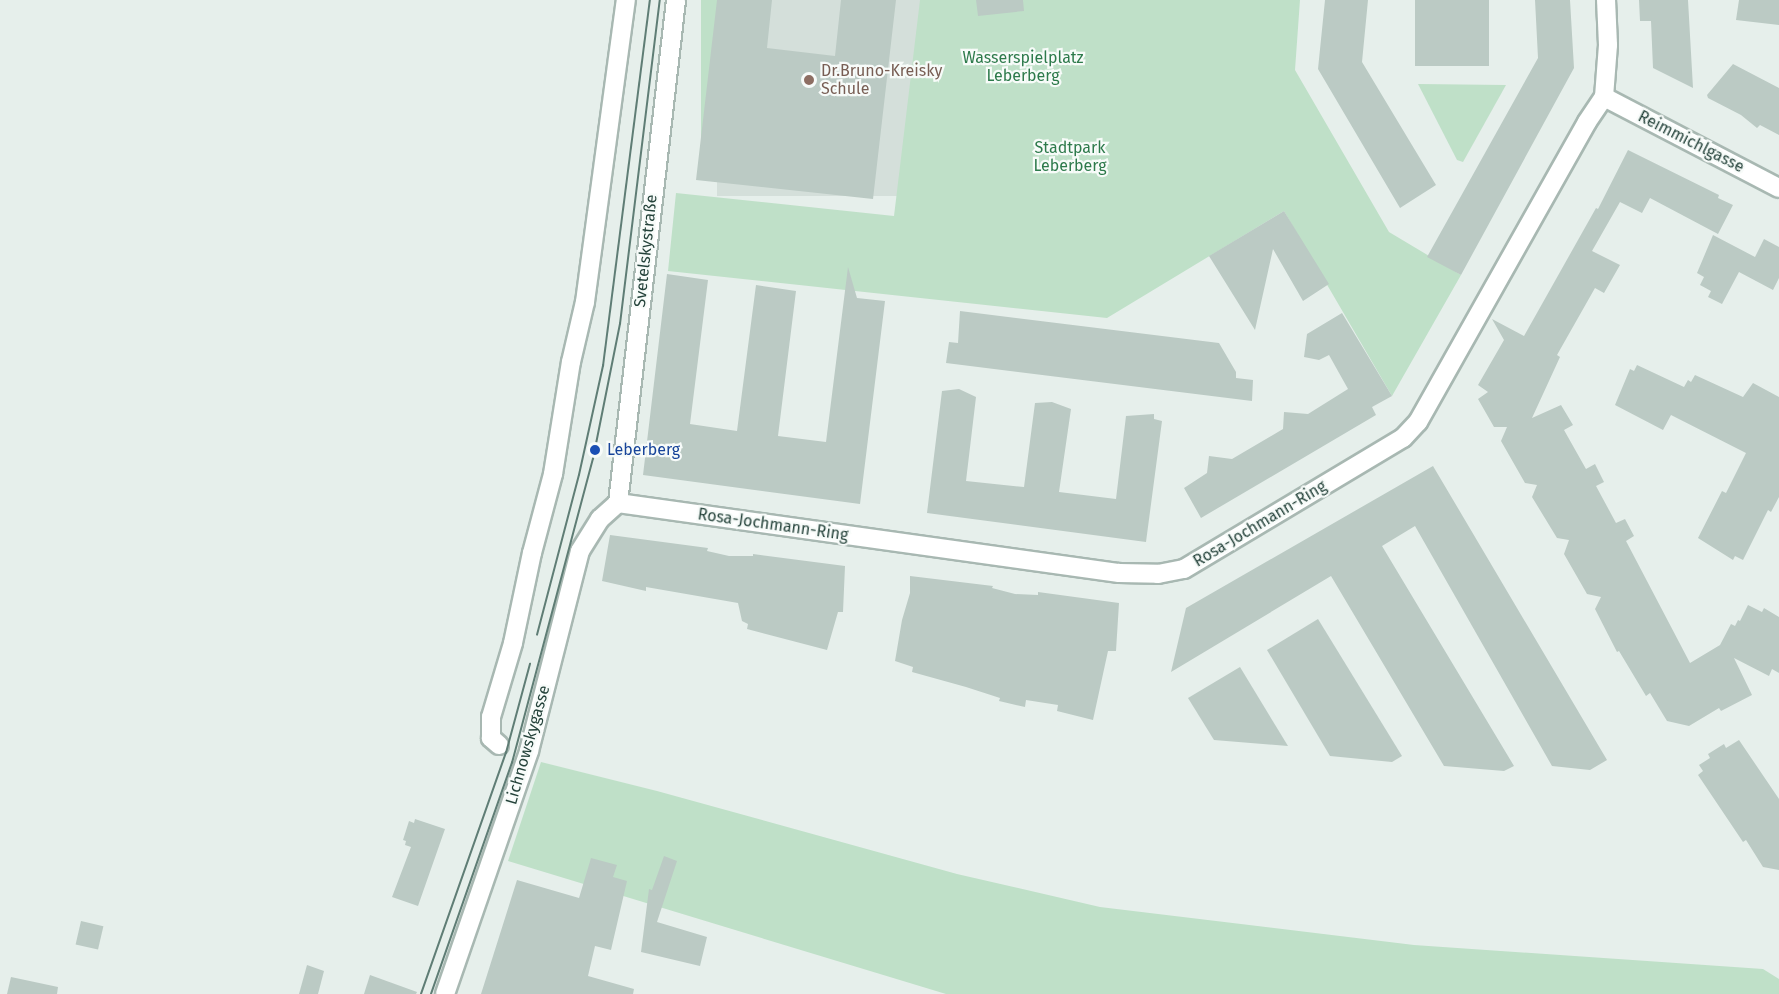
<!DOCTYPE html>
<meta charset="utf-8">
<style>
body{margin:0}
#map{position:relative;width:1779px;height:994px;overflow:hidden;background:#e6efeb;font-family:"Fira Sans",sans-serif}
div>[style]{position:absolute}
.built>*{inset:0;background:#d4dfda;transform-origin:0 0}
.green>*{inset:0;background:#bfe0c8;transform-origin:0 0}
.building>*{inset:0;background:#bbcac4;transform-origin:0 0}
.roads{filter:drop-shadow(2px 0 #a8b8b2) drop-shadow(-2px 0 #a8b8b2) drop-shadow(0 2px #a8b8b2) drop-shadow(0 -2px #a8b8b2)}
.minor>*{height:18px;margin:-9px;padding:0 9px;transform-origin:9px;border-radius:9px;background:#fff}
.tram>*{height:1.5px;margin:-0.75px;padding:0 0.75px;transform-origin:0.75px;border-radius:0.75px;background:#5f7d75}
.dots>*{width:16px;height:16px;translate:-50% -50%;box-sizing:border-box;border:3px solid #f7fbf9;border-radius:50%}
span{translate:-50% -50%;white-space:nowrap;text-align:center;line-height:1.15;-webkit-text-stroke:4.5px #f7fbf9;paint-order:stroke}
.park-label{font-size:16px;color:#2d7a4b}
.education-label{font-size:16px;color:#785e54}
.left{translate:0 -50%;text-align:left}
.street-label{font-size:16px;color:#24423a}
.transit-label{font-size:16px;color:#164399}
</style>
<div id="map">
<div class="built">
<div style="left:717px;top:0;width:203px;height:196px"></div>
</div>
<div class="green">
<div style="left:701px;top:0;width:16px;height:158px"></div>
<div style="clip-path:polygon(920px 0,1300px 0,1295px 70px,1389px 232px,1461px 275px,1392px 396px,1284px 211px,1107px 318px,668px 271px,676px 193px,894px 216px)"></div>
<div style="clip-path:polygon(1418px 84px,1506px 85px,1463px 162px,1457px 160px)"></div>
<div style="clip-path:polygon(541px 762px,657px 791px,957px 874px,1100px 907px,1414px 945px,1763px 969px,1779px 979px,1779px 994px,946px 994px,508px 861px)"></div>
</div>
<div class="building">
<div style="clip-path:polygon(717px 0,772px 0,767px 48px,835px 56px,841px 0,896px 0,873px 199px,696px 180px)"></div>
<div style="clip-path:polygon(976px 0,1023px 0,1024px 11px,978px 16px)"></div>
<div style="clip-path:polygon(1325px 0,1368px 0,1362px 62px,1436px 185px,1400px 208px,1318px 69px)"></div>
<div style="left:1415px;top:0;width:74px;height:66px"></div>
<div style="clip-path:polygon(1535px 0,1570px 0,1574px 68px,1461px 275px,1427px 257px,1538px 58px)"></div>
<div style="clip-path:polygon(1639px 0,1688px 0,1693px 88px,1653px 68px,1651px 21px,1640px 21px)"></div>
<div style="clip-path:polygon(1739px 0,1779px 0,1779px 25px,1736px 20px)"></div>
<div style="clip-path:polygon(1733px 64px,1779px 88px,1779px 135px,1760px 125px,1757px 128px,1741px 115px,1708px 98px,1707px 95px)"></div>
<div style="clip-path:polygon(1628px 150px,1719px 195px,1718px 198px,1733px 205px,1718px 234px,1650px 198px,1642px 213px,1620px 202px,1592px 251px,1620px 265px,1604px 293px,1595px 288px,1557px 355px,1560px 357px,1532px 418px,1561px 405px,1573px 425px,1564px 430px,1586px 469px,1595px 464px,1604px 482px,1596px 486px,1616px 523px,1625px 519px,1634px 536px,1626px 541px,1690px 663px,1720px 645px,1731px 624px,1735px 626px,1738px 620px,1740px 621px,1748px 605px,1762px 612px,1764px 608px,1779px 617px,1779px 673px,1772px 669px,1769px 676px,1734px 658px,1752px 695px,1721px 711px,1719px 708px,1689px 726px,1667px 721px,1650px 693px,1646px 696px,1619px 651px,1617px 652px,1595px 609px,1601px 597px,1587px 594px,1564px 554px,1569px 540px,1557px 538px,1532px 497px,1537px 485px,1525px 483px,1501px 441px,1507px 427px,1494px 427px,1478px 399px,1488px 392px,1478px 385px,1504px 340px,1492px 319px,1524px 336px,1596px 208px,1598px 209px)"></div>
<div style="clip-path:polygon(1284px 211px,1329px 284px,1303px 301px,1273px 249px,1255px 330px,1209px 256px)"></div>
<div style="clip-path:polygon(1713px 235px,1755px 257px,1764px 239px,1779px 247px,1779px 278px,1773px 290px,1739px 272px,1722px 304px,1708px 297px,1711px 291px,1700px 285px,1704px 277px,1697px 273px)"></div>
<div style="clip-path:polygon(848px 267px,857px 298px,885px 301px,860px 504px,643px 475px,667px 274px,708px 280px,690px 424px,737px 431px,756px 285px,796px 291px,778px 436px,826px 442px)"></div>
<div style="clip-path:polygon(960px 311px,1219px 343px,1236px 372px,1236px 378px,1253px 380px,1252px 401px,946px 363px,949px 342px,958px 343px)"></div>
<div style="clip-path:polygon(1342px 313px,1392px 396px,1372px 407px,1376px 415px,1201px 518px,1184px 488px,1207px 473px,1209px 456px,1232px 459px,1283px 429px,1284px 412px,1308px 414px,1348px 389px,1329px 355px,1319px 360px,1304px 357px,1307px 334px)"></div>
<div style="clip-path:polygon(1637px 365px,1684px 387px,1688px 380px,1691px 382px,1695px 375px,1743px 397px,1753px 383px,1779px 397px,1779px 497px,1771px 512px,1768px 510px,1743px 560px,1735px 556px,1733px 560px,1698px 538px,1722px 491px,1726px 493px,1746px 453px,1671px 415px,1663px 430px,1615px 405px,1630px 369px,1634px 371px)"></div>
<div style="clip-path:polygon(959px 389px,976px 397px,966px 481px,1024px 487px,1035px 403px,1052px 402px,1071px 409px,1059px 492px,1116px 499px,1126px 416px,1154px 414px,1154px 419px,1162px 421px,1146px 542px,927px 513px,942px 391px)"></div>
<div style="clip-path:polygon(1433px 466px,1607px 760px,1590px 770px,1552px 766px,1415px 526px,1382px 546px,1514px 766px,1504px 771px,1444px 766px,1331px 576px,1171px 672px,1186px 608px)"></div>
<div style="clip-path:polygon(610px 535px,708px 548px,707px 551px,729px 556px,753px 556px,753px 554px,845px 566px,843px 612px,838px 612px,827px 650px,747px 629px,748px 624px,742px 621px,738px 603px,646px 587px,646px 591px,602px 581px)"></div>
<div style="clip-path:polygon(910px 576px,993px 586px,992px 588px,1015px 594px,1038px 595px,1038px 592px,1119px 603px,1116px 651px,1108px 651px,1093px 720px,1057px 711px,1058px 705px,1026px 700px,1025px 707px,999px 701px,1000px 698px,966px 687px,912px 672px,913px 667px,895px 661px,902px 620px,910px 593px)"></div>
<div style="clip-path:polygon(1318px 619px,1402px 756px,1392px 762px,1330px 756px,1267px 650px)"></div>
<div style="clip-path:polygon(1240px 667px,1288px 746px,1214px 740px,1188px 698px)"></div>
<div style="clip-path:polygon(1739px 740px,1779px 799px,1779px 870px,1763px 867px,1746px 840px,1743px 842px,1698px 775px,1703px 771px,1699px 765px,1710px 758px,1708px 754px,1724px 744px,1726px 748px)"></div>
<div style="clip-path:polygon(415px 819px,445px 829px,418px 906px,392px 897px,411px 847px,405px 845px,406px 841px,403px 840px,409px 821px,414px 823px)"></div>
<div style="clip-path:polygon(664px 856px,677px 861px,657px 922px,707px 937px,700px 966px,641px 952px,649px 889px,652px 890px)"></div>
<div style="clip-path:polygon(591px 858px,617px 865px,613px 877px,627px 881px,611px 950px,595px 946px,588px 976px,634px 989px,633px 994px,481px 994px,517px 880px,579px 898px)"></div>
<div style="left:81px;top:921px;width:23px;height:24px;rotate:13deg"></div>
<div style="clip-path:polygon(307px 965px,324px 971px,318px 994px,299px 994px)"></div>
<div style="clip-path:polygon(370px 975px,417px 992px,416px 994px,364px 994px)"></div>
<div style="clip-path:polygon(11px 977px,58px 987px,57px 994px,7px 994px)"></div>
</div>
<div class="roads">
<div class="minor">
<div style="left:1604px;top:97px;width:197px;rotate:27.5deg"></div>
<div style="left:618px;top:503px;width:506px;rotate:7.95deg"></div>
<div style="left:1119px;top:573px;width:39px;rotate:1deg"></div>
<div style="left:1158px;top:574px;width:26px;rotate:-11deg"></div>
<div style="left:1184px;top:569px;width:255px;rotate:-30.9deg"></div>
<div style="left:1403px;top:438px;width:22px;rotate:-47deg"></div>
<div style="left:1418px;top:422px;width:344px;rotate:-60.6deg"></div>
<div style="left:1587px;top:122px;width:30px;rotate:-56deg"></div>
<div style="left:1604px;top:97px;width:52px;rotate:-85.6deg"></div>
<div style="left:1608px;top:45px;width:45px;rotate:-92.5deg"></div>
<div style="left:618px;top:503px;width:506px;rotate:-83.42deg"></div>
<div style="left:499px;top:745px;width:11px;rotate:-139deg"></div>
<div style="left:491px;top:738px;width:21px;rotate:-90deg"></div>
<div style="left:491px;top:717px;width:77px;rotate:-73.4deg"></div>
<div style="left:513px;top:643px;width:92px;rotate:-78.1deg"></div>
<div style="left:532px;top:553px;width:82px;rotate:-75.1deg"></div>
<div style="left:553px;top:474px;width:113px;rotate:-80.9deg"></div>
<div style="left:571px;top:362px;width:62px;rotate:-76.9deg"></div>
<div style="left:585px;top:302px;width:305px;rotate:-82.3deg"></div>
<div style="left:445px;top:994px;width:257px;rotate:-70.9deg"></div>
<div style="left:529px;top:751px;width:206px;rotate:-75.7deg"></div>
<div style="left:580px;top:551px;width:38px;rotate:-58deg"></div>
<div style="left:600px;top:519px;width:24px;rotate:-42deg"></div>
</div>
</div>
<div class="tram">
<div style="left:537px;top:635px;width:165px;rotate:-75.3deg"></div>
<div style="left:579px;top:475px;width:112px;rotate:-77.6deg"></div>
<div style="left:603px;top:366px;width:369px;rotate:-82.7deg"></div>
<div style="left:421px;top:994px;width:256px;rotate:-70.6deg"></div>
<div style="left:506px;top:753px;width:92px;rotate:-74.9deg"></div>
<div style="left:431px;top:994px;width:245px;rotate:-70.7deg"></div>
<div style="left:512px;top:763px;width:315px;rotate:-75.1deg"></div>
<div style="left:593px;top:459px;width:138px;rotate:-78.7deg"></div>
<div style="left:620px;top:324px;width:326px;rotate:-83deg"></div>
</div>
<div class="dots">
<div style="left:809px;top:80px;background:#8d6e63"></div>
<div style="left:595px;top:450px;background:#1a4fb4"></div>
</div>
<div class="park-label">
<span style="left:1023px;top:67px">Wasserspielplatz<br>Leberberg</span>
<span style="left:1070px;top:157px">Stadtpark<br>Leberberg</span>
</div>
<div class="education-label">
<span class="left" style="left:821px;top:80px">Dr.Bruno-Kreisky<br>Schule</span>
</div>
<div class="street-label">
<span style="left:1691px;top:142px;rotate:27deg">Reimmichlgasse</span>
<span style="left:646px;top:251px;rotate:-84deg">Svetelskystraße</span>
<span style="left:1260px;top:524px;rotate:-31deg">Rosa-Jochmann-Ring</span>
<span style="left:773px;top:525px;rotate:8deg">Rosa-Jochmann-Ring</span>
<span style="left:528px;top:745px;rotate:-74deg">Lichnowskygasse</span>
</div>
<div class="transit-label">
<span class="left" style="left:607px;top:450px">Leberberg</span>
</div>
</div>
